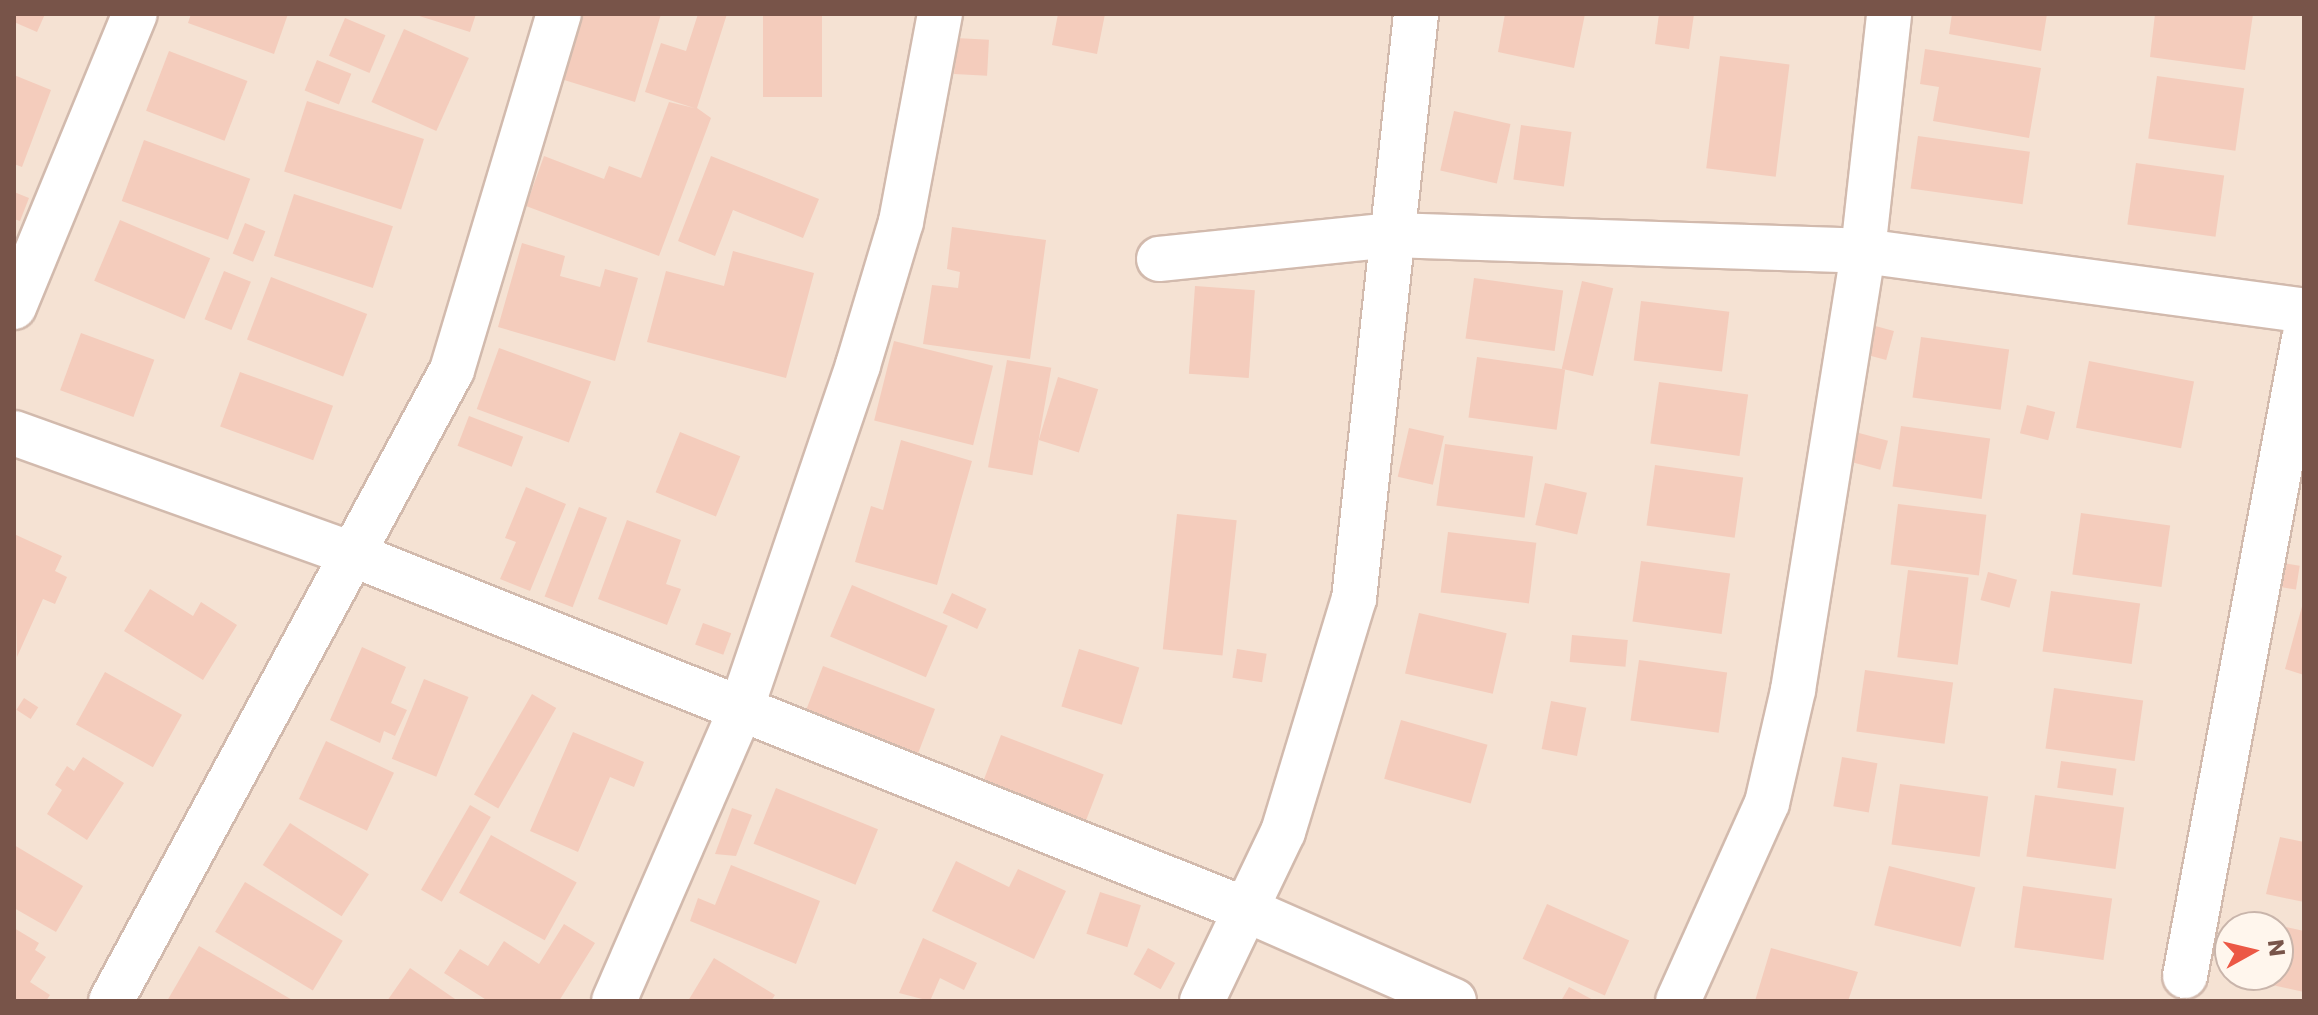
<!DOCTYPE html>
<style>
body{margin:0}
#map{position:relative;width:2318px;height:1015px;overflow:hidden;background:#fdf1e5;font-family:Poppins,sans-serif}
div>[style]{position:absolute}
.residential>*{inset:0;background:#f5e2d3}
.building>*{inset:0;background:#f4ccbc;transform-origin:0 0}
.roads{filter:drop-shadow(2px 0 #d2baad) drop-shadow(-2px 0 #d2baad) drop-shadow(0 2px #d2baad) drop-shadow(0 -2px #d2baad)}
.minor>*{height:44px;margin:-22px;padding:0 22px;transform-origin:22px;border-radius:22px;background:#fff}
span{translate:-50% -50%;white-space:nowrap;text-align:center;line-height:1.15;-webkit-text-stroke:8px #fff6ed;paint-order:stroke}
.frame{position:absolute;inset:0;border:16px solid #785449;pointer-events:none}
.north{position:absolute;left:2214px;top:911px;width:80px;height:80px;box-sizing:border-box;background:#fff6ed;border:2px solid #c9b5ab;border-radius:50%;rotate:82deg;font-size:22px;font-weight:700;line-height:32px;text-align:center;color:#785449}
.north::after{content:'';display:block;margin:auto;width:28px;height:36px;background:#ec5845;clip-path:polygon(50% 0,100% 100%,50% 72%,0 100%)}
</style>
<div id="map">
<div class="residential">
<div style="clip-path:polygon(evenodd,14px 14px,2304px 14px,2304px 1001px,14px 1001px,14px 14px,2230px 927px,2278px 927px,2278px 975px,2230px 975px,2230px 927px)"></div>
</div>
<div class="building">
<div style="clip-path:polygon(14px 14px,45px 14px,37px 32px,14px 22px)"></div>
<div style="clip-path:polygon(191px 14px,288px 14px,274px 54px,188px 23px)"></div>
<div style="clip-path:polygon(413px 14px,476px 14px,470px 32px)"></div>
<div style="clip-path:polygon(580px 14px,661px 14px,635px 102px,561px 79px)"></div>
<div style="clip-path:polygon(698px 14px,727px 14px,697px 108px,711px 118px,659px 256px,526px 206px,544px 156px,604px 179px,609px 166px,641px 178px,669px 102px,694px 108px,645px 92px,661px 43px,686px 51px)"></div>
<div style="left:763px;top:14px;width:59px;height:83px"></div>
<div style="clip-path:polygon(1058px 14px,1105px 14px,1097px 54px,1052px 45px)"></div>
<div style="clip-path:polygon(1505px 14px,1585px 14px,1574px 68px,1498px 52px)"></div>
<div style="clip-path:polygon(1659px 14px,1694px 14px,1689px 49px,1655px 44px)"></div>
<div style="clip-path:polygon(1952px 14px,2047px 14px,2041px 51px,1949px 34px)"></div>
<div style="clip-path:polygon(2155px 14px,2253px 14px,2245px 70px,2150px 57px)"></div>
<div style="left:345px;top:18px;width:44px;height:41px;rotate:23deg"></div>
<div style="left:404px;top:29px;width:71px;height:80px;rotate:24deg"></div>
<div style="left:956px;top:38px;width:33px;height:36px;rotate:3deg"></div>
<div style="clip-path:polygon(1925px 49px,2041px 68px,2029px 138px,1933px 121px,1939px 87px,1920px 84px)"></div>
<div style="left:169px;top:51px;width:84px;height:64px;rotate:21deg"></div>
<div style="left:1720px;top:56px;width:70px;height:113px;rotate:7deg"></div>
<div style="left:317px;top:60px;width:37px;height:33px;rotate:22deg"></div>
<div style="clip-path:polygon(14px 75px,51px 90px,22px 167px,14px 164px)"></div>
<div style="left:2157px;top:76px;width:88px;height:63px;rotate:8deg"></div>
<div style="left:307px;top:101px;width:123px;height:74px;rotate:18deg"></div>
<div style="left:1454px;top:111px;width:58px;height:61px;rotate:13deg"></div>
<div style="left:1521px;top:125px;width:51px;height:55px;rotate:8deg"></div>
<div style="left:1918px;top:136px;width:113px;height:53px;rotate:8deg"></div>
<div style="left:144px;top:140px;width:113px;height:65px;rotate:20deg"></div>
<div style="clip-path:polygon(711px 156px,819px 199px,803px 238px,733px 210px,715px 256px,678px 241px)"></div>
<div style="left:2136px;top:163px;width:89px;height:62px;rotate:8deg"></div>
<div style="clip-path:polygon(14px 192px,29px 198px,20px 221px,14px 219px)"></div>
<div style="left:294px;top:194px;width:104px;height:65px;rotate:18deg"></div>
<div style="left:120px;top:220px;width:98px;height:66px;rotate:23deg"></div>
<div style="left:245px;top:223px;width:22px;height:33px;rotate:22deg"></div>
<div style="clip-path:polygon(952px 227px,1046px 240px,1030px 359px,923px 344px,932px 285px,958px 288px,960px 272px,947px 269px)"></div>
<div style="clip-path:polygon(522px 243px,565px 256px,560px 276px,600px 287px,605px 269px,638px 278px,615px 361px,498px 327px)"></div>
<div style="clip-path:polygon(733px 251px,814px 273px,786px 378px,647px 342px,666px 271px,724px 286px)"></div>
<div style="left:224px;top:271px;width:29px;height:52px;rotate:22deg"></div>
<div style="left:271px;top:277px;width:103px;height:67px;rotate:21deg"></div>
<div style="left:1474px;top:278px;width:90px;height:61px;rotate:8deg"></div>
<div style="left:1582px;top:281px;width:32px;height:90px;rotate:13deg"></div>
<div style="left:1195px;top:286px;width:60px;height:88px;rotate:4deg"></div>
<div style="left:1641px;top:301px;width:89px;height:60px;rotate:7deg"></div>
<div style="left:1864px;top:323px;width:31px;height:30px;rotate:15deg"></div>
<div style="left:81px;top:333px;width:78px;height:61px;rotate:20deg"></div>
<div style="left:1921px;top:337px;width:89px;height:61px;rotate:8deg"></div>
<div style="left:894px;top:341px;width:102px;height:82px;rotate:14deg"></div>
<div style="left:499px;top:348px;width:98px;height:65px;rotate:20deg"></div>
<div style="left:1477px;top:357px;width:89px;height:61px;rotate:8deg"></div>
<div style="left:1007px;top:360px;width:45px;height:109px;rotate:10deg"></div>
<div style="left:2089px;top:361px;width:107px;height:68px;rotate:11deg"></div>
<div style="left:240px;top:372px;width:99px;height:58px;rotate:20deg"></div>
<div style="left:1058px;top:377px;width:42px;height:66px;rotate:17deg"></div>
<div style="left:1659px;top:382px;width:90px;height:62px;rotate:8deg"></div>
<div style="left:2027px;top:405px;width:29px;height:29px;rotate:14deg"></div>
<div style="left:469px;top:416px;width:58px;height:32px;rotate:21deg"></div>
<div style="left:1901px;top:426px;width:90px;height:61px;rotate:8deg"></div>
<div style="left:1409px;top:428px;width:36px;height:50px;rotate:13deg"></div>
<div style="left:680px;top:432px;width:65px;height:65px;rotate:22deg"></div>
<div style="left:1859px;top:433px;width:30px;height:30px;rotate:15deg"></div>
<div style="clip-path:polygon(901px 440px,972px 461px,937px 585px,855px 562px,871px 506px,883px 510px)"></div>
<div style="left:1445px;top:444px;width:89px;height:62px;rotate:8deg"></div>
<div style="left:1655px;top:465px;width:89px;height:61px;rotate:8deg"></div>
<div style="left:1545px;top:483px;width:43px;height:43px;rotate:13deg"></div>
<div style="clip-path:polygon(526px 487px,566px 504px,530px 591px,500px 579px,516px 542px,505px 538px)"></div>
<div style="left:1898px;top:504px;width:89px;height:61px;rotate:7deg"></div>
<div style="left:579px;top:507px;width:30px;height:96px;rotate:21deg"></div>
<div style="left:2081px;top:513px;width:90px;height:62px;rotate:8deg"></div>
<div style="left:1177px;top:514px;width:60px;height:136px;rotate:6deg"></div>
<div style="clip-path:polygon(627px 520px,681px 540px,666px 584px,681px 589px,667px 625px,598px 599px)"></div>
<div style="left:1448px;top:532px;width:89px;height:61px;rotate:7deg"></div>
<div style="clip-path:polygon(14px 534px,62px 556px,55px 571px,67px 577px,55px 604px,43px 599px,17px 657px)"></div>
<div style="left:1641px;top:561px;width:90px;height:61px;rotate:8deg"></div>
<div style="left:2276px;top:562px;width:24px;height:24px;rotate:9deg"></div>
<div style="left:1908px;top:570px;width:61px;height:88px;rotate:7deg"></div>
<div style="left:1988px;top:572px;width:30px;height:29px;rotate:15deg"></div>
<div style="left:852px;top:585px;width:104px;height:56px;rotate:23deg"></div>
<div style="clip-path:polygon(150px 589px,193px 616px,201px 602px,237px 625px,203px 680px,124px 631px)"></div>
<div style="left:2051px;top:591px;width:90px;height:61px;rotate:8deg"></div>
<div style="left:952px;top:593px;width:38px;height:22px;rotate:25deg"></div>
<div style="clip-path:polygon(2304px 599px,2304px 675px,2285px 669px)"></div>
<div style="left:1419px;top:613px;width:90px;height:62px;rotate:13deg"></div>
<div style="left:703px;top:623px;width:30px;height:23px;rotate:20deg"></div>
<div style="left:1572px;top:635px;width:56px;height:27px;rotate:5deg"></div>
<div style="clip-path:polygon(362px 647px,406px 667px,391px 703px,407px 710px,395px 736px,384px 731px,380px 743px,330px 720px)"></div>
<div style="left:1079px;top:649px;width:63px;height:60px;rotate:17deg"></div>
<div style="left:1237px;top:649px;width:30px;height:29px;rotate:9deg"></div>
<div style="left:1639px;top:660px;width:89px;height:61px;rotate:8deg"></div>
<div style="left:823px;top:666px;width:120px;height:47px;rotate:21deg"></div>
<div style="left:1865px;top:670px;width:89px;height:62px;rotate:8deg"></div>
<div style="left:105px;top:672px;width:88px;height:60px;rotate:29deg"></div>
<div style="left:424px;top:679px;width:48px;height:86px;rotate:22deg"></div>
<div style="left:2054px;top:688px;width:90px;height:61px;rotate:8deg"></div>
<div style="left:532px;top:694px;width:28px;height:116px;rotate:30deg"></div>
<div style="left:24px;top:698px;width:17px;height:14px;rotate:33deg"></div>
<div style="left:1551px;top:701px;width:36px;height:49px;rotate:11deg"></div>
<div style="left:1401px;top:720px;width:90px;height:61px;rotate:16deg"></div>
<div style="clip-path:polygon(573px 732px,644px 762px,634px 787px,610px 777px,578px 852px,530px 831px)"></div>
<div style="left:1001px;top:735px;width:110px;height:54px;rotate:21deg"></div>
<div style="left:326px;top:741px;width:75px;height:64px;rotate:25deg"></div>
<div style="clip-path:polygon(83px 757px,124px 783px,87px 840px,47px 814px,62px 790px,55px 785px,67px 766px,74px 771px)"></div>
<div style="left:1842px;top:757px;width:36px;height:50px;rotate:10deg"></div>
<div style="left:2061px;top:761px;width:56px;height:27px;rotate:8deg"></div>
<div style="left:1900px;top:784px;width:89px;height:61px;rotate:8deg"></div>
<div style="left:776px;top:788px;width:110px;height:60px;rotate:22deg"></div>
<div style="left:2035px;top:795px;width:90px;height:62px;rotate:8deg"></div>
<div style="left:470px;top:805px;width:24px;height:98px;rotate:30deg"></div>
<div style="clip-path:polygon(732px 808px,752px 815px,736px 856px,715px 854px)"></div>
<div style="left:290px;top:823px;width:94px;height:50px;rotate:33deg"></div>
<div style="left:491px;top:835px;width:98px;height:66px;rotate:29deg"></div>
<div style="clip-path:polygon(2280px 837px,2304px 842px,2304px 902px,2266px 894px)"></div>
<div style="clip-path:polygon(14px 845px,83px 886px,56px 932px,14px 908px)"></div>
<div style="clip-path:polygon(956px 861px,1009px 887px,1018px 869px,1066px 891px,1034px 959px,932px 911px)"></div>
<div style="clip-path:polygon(731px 865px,820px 901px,796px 964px,690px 921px,698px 898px,715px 905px)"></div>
<div style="left:1889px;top:866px;width:89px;height:61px;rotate:14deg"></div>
<div style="left:245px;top:882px;width:114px;height:58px;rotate:31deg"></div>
<div style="left:2023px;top:886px;width:90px;height:62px;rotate:8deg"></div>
<div style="left:1100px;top:892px;width:43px;height:44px;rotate:18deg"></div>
<div style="left:1547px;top:904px;width:90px;height:60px;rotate:24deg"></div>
<div style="clip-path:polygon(2259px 921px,2304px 931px,2304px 992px,2245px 979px,2246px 975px,2278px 975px,2278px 927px,2258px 927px)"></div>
<div style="clip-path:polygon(564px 924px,595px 943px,559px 1001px,488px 1001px,444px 973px,460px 949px,488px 966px,504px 941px,539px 964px)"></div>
<div style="clip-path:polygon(14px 928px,39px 943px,35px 950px,46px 957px,30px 982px,50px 995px,46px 1001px,14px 1001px)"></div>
<div style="clip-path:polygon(923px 938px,977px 963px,964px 990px,940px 978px,930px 1001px,899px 993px)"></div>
<div style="clip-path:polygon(199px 946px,294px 1001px,167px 1001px)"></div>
<div style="left:1148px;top:948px;width:31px;height:30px;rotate:29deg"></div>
<div style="clip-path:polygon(1771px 948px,1858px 972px,1848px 1001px,1755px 1001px)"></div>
<div style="clip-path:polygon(714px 958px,775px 995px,771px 1001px,688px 1001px)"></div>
<div style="clip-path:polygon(410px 968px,458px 1001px,387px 1001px)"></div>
<div style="clip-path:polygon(1569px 987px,1595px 1001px,1561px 1001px)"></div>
</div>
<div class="roads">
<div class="minor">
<div style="left:1159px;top:259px;width:233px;rotate:-5.9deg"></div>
<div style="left:1391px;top:235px;width:472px;rotate:1.9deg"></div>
<div style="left:1863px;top:251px;width:445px;rotate:7.7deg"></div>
<div style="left:14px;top:307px;width:317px;rotate:-67.6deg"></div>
<div style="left:14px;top:433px;width:361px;rotate:19.7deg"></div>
<div style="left:354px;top:555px;width:961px;rotate:21.68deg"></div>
<div style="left:1247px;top:910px;width:226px;rotate:23.7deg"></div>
<div style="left:2185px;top:976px;width:649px;rotate:-79.43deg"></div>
<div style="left:111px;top:1001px;width:717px;rotate:-61.61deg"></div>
<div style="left:452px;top:370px;width:372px;rotate:-73.3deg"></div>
<div style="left:614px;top:1001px;width:318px;rotate:-66.5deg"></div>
<div style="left:741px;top:709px;width:363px;rotate:-71.2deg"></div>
<div style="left:858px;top:365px;width:149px;rotate:-73.3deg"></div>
<div style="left:901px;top:222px;width:212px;rotate:-79.4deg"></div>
<div style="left:1202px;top:1001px;width:187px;rotate:-64.4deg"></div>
<div style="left:1283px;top:832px;width:244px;rotate:-73.1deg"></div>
<div style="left:1354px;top:599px;width:588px;rotate:-83.95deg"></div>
<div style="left:1678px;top:1001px;width:217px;rotate:-65.8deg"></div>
<div style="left:1767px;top:803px;width:116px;rotate:-77deg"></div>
<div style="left:1793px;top:690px;width:445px;rotate:-80.9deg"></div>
<div style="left:1863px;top:251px;width:238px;rotate:-83.7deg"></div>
</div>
</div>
<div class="frame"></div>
<div class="north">N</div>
</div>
